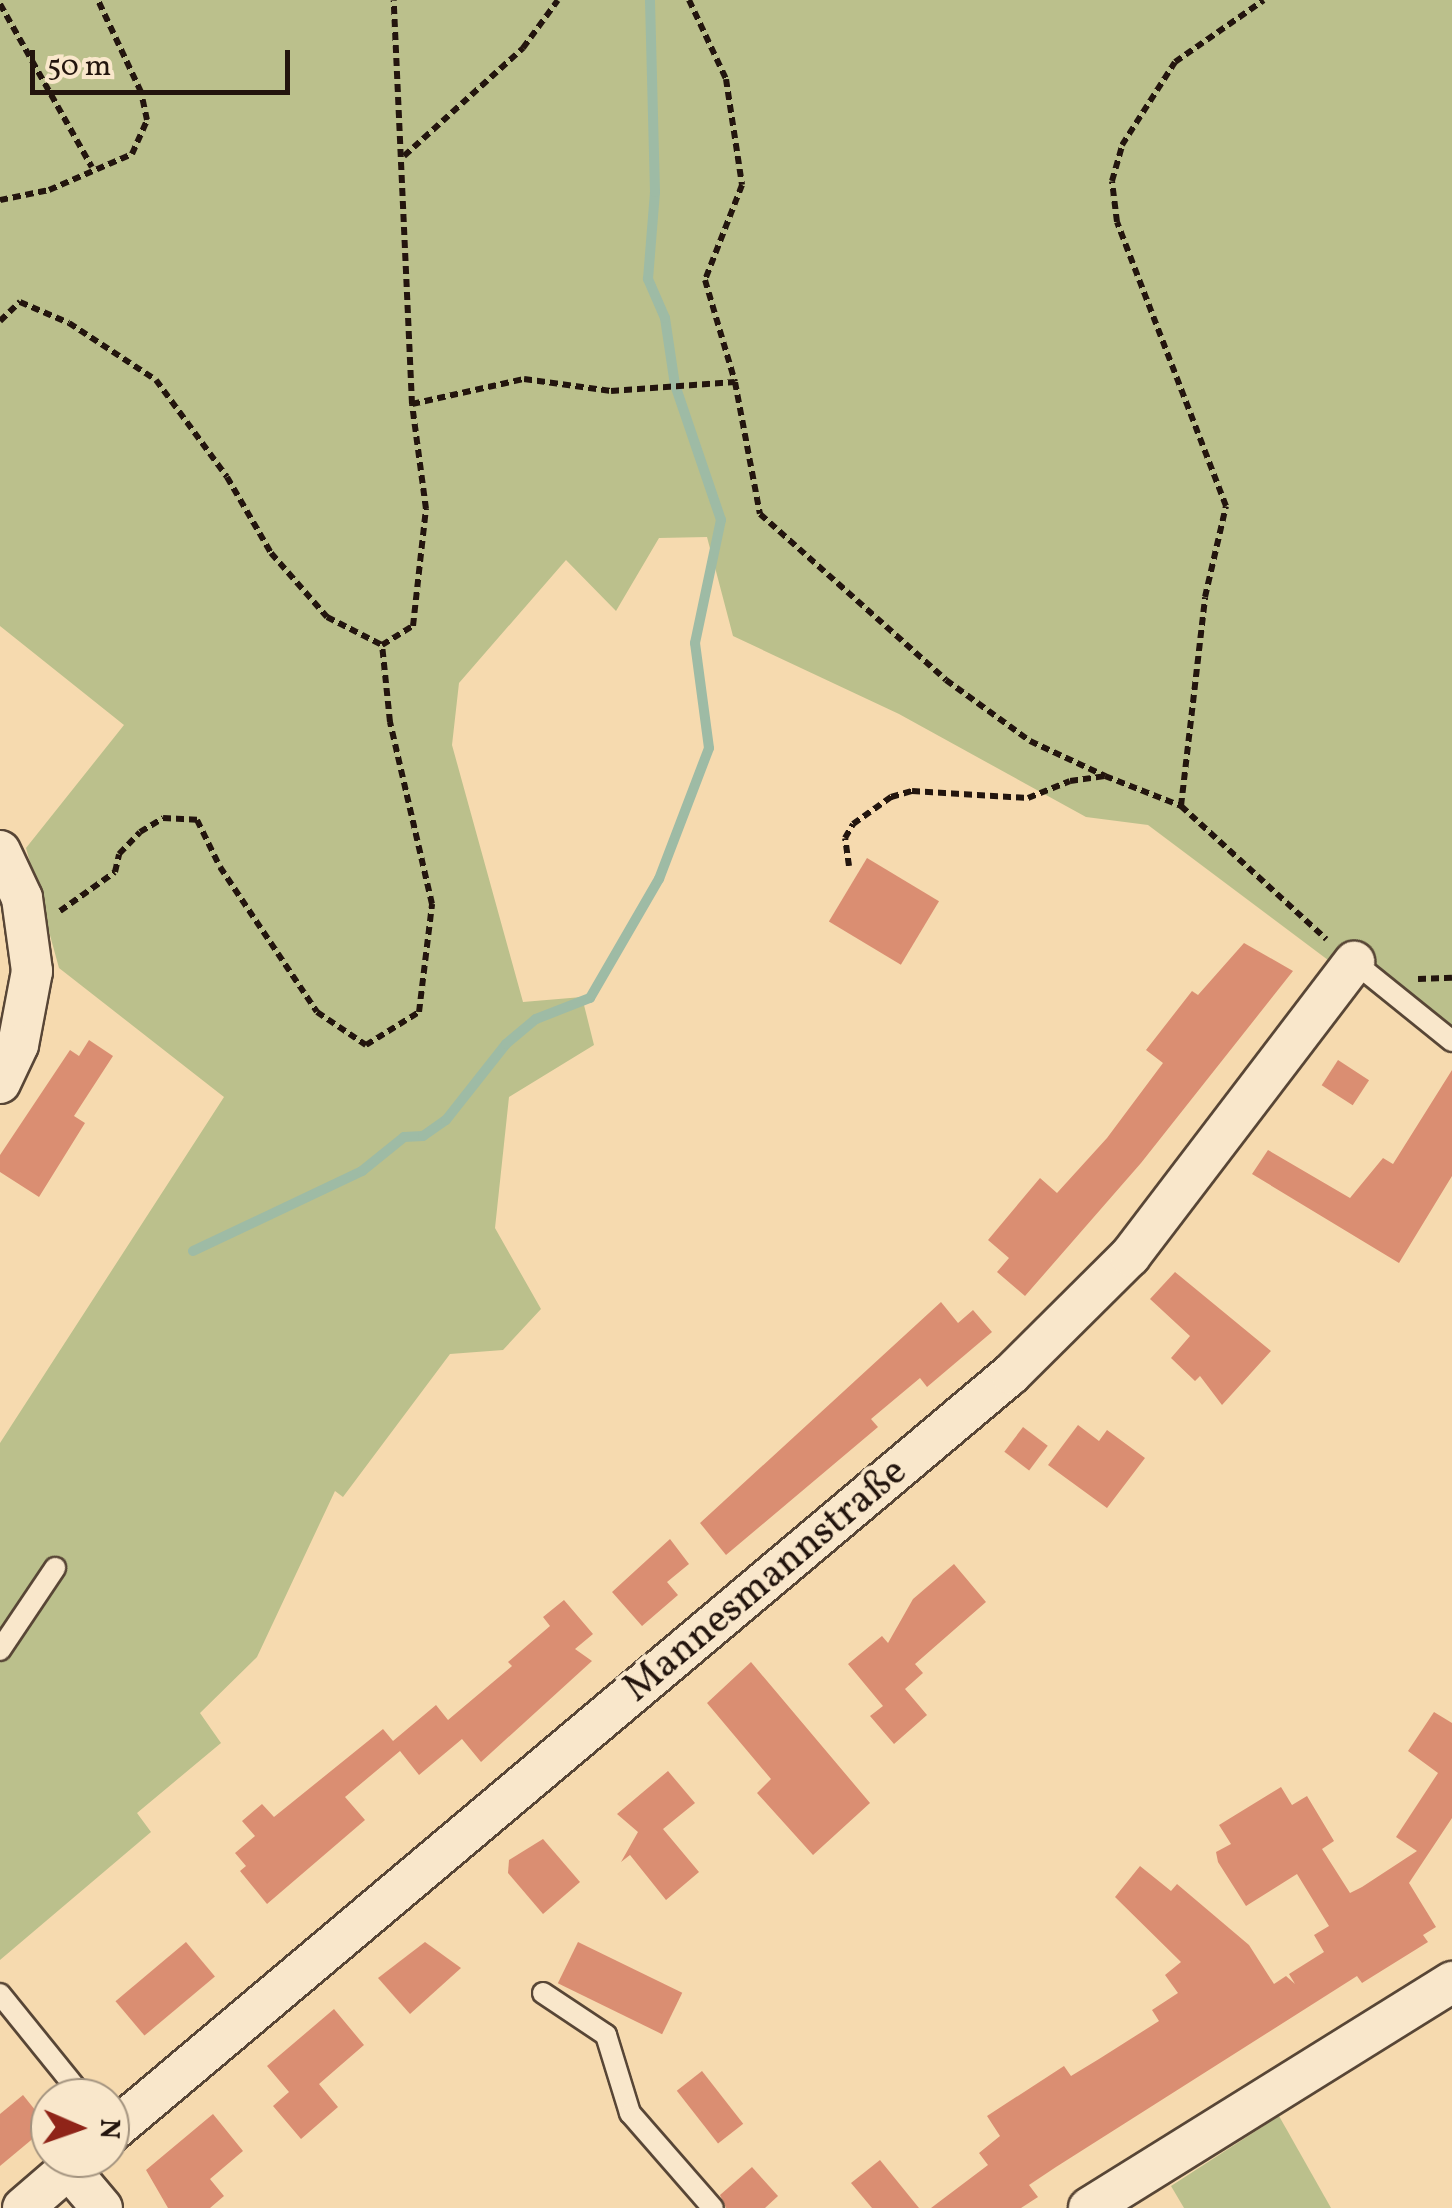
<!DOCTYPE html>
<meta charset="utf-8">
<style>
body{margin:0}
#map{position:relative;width:1452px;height:2208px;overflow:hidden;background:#f6daaf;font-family:Vollkorn,serif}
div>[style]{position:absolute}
.green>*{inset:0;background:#bbc08c}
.stream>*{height:10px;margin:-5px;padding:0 5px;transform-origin:5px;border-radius:5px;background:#9ebba5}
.building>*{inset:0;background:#da8e72;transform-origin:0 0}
.path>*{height:6px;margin-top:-3px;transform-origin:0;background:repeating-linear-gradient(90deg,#23150e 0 8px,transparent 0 13px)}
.roads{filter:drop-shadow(2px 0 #584636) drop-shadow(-2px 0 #584636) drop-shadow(0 2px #584636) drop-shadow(0 -2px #584636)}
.lane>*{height:20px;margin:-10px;padding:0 10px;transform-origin:10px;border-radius:10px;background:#f9e7cb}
.street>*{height:40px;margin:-20px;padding:0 20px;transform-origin:20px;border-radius:20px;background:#f9e7cb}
span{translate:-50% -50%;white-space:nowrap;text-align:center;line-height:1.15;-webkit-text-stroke:8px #f9e7cb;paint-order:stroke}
.street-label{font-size:40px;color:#23150e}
.north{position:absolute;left:30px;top:2078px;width:100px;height:100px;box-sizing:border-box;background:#f9e7cb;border:2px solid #a3937f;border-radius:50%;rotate:92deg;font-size:28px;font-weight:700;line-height:40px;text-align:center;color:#23150e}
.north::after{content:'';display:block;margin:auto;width:35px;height:45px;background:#8f2418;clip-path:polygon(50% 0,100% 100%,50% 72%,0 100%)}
.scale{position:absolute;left:30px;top:50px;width:260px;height:45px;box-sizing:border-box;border:5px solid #23150e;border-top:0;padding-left:12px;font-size:30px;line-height:35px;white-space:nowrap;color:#23150e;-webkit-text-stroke:8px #f9e7cb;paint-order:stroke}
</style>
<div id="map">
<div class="green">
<div style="clip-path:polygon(0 0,1452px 0,1452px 1053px,1148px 825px,1086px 817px,899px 714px,733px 636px,707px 537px,659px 538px,616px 611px,566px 560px,459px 683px,452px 745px,523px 1002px,582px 997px,594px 1045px,509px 1097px,495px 1228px,541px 1309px,503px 1350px,450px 1354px,343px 1497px,335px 1491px,257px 1657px,200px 1713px,221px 1743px,137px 1813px,151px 1832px,0 1960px,0 1443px,224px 1097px,59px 968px,26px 848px,124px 725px,0 626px)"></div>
<div style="clip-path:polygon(1279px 2116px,1331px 2208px,1184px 2208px,1171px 2186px)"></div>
</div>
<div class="stream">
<div style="left:193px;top:1251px;width:187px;rotate:-25.3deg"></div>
<div style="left:362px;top:1171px;width:54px;rotate:-39deg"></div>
<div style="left:404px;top:1137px;width:19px;rotate:-3deg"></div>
<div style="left:423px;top:1136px;width:28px;rotate:-35deg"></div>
<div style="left:446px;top:1120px;width:97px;rotate:-51.7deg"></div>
<div style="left:506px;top:1044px;width:39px;rotate:-40deg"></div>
<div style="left:536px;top:1019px;width:58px;rotate:-21.3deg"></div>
<div style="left:590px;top:998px;width:138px;rotate:-59.9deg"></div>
<div style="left:659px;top:879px;width:140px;rotate:-69.1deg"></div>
<div style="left:709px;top:748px;width:106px;rotate:-97.6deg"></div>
<div style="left:695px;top:643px;width:126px;rotate:-78.1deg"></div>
<div style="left:721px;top:520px;width:143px;rotate:-108.8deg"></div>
<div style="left:675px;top:385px;width:68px;rotate:-98.5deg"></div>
<div style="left:665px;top:318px;width:43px;rotate:-113.6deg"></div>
<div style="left:648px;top:279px;width:87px;rotate:-85.4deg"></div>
<div style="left:655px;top:192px;width:192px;rotate:-91.5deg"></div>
</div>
<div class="building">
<div style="left:867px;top:858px;width:84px;height:74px;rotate:31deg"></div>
<div style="clip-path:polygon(1244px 943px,1293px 971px,1141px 1163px,1025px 1296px,997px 1272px,1009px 1258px,988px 1240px,1040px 1178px,1057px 1193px,1107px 1138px,1163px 1063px,1146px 1050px,1192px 991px,1198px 995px)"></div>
<div style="clip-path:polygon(89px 1040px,113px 1056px,74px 1116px,85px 1123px,39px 1197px,0 1172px,0 1155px,70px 1050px,79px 1056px)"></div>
<div style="left:1338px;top:1060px;width:37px;height:30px;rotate:33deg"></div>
<div style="clip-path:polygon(1452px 1070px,1452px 1176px,1399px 1263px,1252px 1174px,1268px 1150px,1350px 1198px,1383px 1158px,1393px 1164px)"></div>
<div style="clip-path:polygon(1175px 1272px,1271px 1351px,1222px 1405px,1200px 1376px,1195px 1381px,1171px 1358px,1190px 1336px,1150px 1299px)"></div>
<div style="clip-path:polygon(941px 1302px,958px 1323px,973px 1310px,992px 1332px,927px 1387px,920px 1378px,871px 1419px,878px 1427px,726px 1555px,700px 1523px)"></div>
<div style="clip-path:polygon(1078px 1425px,1099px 1441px,1107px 1430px,1145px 1458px,1107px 1508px,1048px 1465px)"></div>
<div style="left:1023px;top:1427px;width:31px;height:31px;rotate:37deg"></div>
<div style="clip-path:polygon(670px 1539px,689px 1564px,667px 1582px,678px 1595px,642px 1626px,612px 1592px)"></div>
<div style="clip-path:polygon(954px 1564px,986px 1602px,915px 1664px,923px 1673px,905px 1689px,927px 1715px,894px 1744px,870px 1716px,883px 1706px,848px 1664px,882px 1636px,888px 1643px,913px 1599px)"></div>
<div style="clip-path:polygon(564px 1600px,593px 1634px,575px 1649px,592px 1661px,481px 1762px,462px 1739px,419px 1775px,400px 1751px,345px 1797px,365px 1820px,267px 1904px,240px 1871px,246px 1866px,235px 1853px,255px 1836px,242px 1821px,262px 1804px,274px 1817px,383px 1729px,393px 1741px,436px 1705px,448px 1720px,512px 1666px,508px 1662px,550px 1626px,543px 1617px)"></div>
<div style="clip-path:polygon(751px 1662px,870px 1803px,813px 1855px,757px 1793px,771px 1779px,707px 1703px)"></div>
<div style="clip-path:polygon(1434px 1712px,1452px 1723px,1452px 1818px,1409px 1883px,1436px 1927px,1423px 1935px,1428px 1942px,1362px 1983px,1357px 1976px,1056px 2167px,1029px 2185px,1038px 2197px,1021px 2208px,931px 2208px,988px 2165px,979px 2153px,1000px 2136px,987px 2116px,1064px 2066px,1071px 2076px,1099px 2059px,1159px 2021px,1152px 2010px,1178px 1993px,1165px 1975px,1181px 1962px,1115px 1897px,1140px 1866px,1171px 1891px,1177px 1884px,1249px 1945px,1274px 1984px,1286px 1976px,1295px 1984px,1289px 1974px,1324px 1952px,1314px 1935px,1329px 1926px,1297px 1874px,1246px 1906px,1218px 1862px,1216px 1852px,1231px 1844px,1219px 1825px,1281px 1787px,1292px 1805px,1307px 1796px,1334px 1841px,1322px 1849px,1350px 1893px,1362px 1887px,1417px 1851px,1396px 1837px,1438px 1773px,1408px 1751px)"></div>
<div style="clip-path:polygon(668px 1771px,695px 1803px,663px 1829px,699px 1872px,666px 1900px,630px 1855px,621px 1862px,638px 1832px,617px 1814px)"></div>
<div style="clip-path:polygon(543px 1839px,580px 1882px,543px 1914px,508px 1873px,509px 1860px)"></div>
<div style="left:186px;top:1942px;width:45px;height:92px;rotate:50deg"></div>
<div style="clip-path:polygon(425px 1942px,461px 1968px,410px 2014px,378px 1978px)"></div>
<div style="left:578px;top:1942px;width:116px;height:46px;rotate:26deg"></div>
<div style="clip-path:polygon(334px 2009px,364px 2045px,319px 2084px,338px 2107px,301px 2139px,273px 2106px,289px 2092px,267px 2066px)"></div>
<div style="left:702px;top:2071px;width:67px;height:32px;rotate:52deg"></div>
<div style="clip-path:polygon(23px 2095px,48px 2126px,0 2166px,0 2114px)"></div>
<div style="clip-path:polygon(213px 2114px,243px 2151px,210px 2179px,224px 2196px,210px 2208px,168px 2208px,146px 2170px)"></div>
<div style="clip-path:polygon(880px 2160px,919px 2208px,872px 2208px,851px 2183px)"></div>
<div style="clip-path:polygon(752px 2167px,778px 2196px,765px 2208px,726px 2208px,720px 2195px)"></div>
</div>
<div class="path">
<div style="left:689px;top:0;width:87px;rotate:64.9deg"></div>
<div style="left:726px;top:79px;width:107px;rotate:81.4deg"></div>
<div style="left:742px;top:185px;width:102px;rotate:111.3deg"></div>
<div style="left:705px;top:280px;width:106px;rotate:73.6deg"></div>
<div style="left:735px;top:382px;width:134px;rotate:79.3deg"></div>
<div style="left:760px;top:514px;width:249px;rotate:41.7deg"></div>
<div style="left:946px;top:680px;width:104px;rotate:36deg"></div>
<div style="left:1030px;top:741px;width:83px;rotate:25deg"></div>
<div style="left:0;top:4px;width:187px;rotate:60.6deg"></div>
<div style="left:404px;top:156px;width:161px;rotate:-42.2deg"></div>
<div style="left:523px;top:48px;width:59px;rotate:-53.9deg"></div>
<div style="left:0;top:200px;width:50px;rotate:-11.5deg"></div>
<div style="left:49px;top:190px;width:90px;rotate:-23.4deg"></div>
<div style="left:132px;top:154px;width:37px;rotate:-66deg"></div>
<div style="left:147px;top:120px;width:29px;rotate:-102deg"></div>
<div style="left:141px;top:92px;width:102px;rotate:-115.1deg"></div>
<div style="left:0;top:321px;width:28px;rotate:-44deg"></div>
<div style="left:20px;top:302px;width:53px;rotate:23.2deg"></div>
<div style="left:69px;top:323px;width:104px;rotate:33.2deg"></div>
<div style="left:156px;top:380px;width:120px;rotate:53.8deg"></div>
<div style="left:227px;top:477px;width:88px;rotate:59.9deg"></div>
<div style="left:271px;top:553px;width:85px;rotate:48.8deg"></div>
<div style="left:327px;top:617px;width:62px;rotate:27deg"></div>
<div style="left:382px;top:645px;width:36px;rotate:-32deg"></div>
<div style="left:413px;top:626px;width:118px;rotate:-83.7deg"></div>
<div style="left:426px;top:509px;width:106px;rotate:-97.6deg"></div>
<div style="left:412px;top:404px;width:404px;rotate:-92.6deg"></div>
<div style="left:412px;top:404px;width:115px;rotate:-12.6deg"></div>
<div style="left:524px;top:379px;width:88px;rotate:7.9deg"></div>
<div style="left:611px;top:391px;width:124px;rotate:-4.2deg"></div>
<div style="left:1181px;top:806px;width:210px;rotate:-83.4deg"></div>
<div style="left:1205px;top:597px;width:93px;rotate:-77deg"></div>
<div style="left:1226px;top:506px;width:304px;rotate:-111deg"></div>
<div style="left:1117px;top:222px;width:41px;rotate:-97deg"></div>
<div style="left:1112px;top:181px;width:37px;rotate:-74deg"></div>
<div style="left:1122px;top:145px;width:98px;rotate:-57.4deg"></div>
<div style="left:1175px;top:62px;width:108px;rotate:-34.9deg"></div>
<div style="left:849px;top:866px;width:28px;rotate:-98deg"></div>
<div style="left:845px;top:838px;width:16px;rotate:-60deg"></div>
<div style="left:853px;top:824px;width:47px;rotate:-35.4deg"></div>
<div style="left:891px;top:797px;width:22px;rotate:-16deg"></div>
<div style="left:912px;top:791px;width:116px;rotate:3.5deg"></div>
<div style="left:1028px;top:798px;width:45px;rotate:-22deg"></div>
<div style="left:1070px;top:781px;width:35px;rotate:-8deg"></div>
<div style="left:1105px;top:776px;width:82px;rotate:21.5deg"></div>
<div style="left:1181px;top:806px;width:197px;rotate:42.5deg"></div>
<div style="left:60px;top:911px;width:67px;rotate:-35.3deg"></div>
<div style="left:115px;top:872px;width:18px;rotate:-77deg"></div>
<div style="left:119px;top:854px;width:30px;rotate:-46deg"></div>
<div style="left:140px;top:832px;width:27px;rotate:-31deg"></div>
<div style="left:163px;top:818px;width:34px;rotate:3deg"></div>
<div style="left:197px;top:820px;width:52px;rotate:63.9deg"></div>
<div style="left:220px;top:867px;width:174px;rotate:56.2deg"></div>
<div style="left:317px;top:1012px;width:59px;rotate:34deg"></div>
<div style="left:366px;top:1045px;width:62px;rotate:-31.9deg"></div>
<div style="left:419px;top:1012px;width:109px;rotate:-83.1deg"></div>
<div style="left:432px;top:904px;width:187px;rotate:-103deg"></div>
<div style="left:390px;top:722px;width:77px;rotate:-95.9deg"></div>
<div style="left:1418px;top:979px;width:34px;rotate:-2deg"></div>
</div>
<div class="roads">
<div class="lane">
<div style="left:1354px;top:962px;width:126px;rotate:38.9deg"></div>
<div style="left:0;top:1650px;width:99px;rotate:-56.1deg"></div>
<div style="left:543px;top:1993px;width:76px;rotate:33.7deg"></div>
<div style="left:606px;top:2035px;width:82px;rotate:72.9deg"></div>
<div style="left:630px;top:2113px;width:126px;rotate:48.9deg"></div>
<div style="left:0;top:1994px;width:134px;rotate:51.1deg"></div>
</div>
<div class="street">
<div style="left:0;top:851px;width:52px;rotate:64.9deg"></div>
<div style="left:22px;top:898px;width:74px;rotate:82.2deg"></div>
<div style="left:32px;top:971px;width:75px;rotate:100.7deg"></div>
<div style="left:18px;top:1045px;width:42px;rotate:115.3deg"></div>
<div style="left:110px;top:2133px;width:1178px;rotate:-40.11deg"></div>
<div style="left:1011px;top:1374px;width:168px;rotate:-44.8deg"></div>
<div style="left:1130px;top:1256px;width:370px;rotate:-52.7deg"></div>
<div style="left:69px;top:2169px;width:51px;rotate:49.8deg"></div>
<div style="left:23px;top:2208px;width:77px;rotate:-40.8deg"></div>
<div style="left:1089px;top:2208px;width:428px;rotate:-31.9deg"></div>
</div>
</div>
<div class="street-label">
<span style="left:766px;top:1581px;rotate:-40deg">Mannesmannstraße</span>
</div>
<div class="north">N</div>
<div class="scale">50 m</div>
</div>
